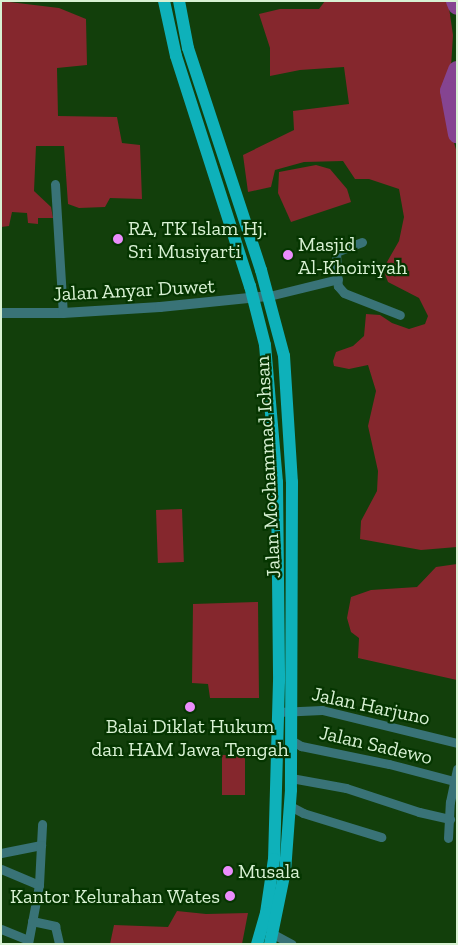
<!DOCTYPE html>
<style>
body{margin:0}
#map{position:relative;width:458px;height:945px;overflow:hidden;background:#123f0b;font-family:"Zilla Slab",serif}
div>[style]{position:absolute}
.green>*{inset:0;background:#85272d;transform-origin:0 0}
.river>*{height:18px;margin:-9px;padding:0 9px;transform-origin:9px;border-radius:9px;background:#854491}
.minor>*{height:9px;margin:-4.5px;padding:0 4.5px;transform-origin:4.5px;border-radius:4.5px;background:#397377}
.tertiary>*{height:10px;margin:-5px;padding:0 5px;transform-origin:5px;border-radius:5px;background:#397377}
.primary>*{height:12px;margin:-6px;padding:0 6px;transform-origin:6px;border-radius:6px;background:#0eb1ba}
.dots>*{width:14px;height:14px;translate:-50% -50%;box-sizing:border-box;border:2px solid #053500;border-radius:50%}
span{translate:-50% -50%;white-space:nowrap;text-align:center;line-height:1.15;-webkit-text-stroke:4.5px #053500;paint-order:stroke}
.poi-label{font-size:20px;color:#d8f1d3}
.left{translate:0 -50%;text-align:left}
.right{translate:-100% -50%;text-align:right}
.street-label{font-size:20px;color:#d8f1d3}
.frame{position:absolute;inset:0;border:2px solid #d8f1d3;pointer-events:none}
</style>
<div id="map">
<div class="green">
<div style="clip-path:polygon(1px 1px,59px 8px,86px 19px,87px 65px,57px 68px,58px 116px,117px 117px,122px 143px,140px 145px,142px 199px,110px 198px,105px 207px,79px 208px,68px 204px,64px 146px,36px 146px,34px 191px,51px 207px,53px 218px,38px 218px,38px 224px,28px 223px,27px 213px,12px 212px,9px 226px,1px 227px)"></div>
<div style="clip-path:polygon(325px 1px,448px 1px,453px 35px,451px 67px,441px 97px,457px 153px,457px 547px,421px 550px,360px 539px,361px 521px,377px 491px,378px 471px,368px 426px,376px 391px,368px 365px,349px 369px,334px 366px,333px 361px,336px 352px,353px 346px,364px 336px,366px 314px,380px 315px,392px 323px,409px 329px,425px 324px,428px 316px,419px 298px,388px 282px,383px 269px,399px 241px,404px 217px,399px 189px,369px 179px,355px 179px,343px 161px,304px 162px,275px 170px,271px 187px,248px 192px,243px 155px,294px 130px,293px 111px,349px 104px,344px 67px,300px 70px,270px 76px,270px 48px,259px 14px,280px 9px,319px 9px)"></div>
<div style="clip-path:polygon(316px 165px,330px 169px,347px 189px,351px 202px,291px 222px,278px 193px,279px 172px)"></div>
<div style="left:182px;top:509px;width:53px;height:26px;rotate:88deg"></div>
<div style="clip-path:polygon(457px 564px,457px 680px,358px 658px,359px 638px,351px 632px,347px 618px,351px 597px,371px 590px,417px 587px,436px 567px)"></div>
<div style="clip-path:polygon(258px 602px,259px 698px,210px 698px,208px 684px,192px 683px,193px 604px)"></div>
<div style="left:222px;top:755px;width:23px;height:40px"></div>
<div style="clip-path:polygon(177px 911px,206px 914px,248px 913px,242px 944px,110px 944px,114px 925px,168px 927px)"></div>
</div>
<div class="river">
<div style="left:455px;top:1px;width:5px;rotate:68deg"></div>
<div style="left:457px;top:70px;width:22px;rotate:111deg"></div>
<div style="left:449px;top:91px;width:44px;rotate:79.5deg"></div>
</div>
<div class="minor">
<div style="left:55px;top:184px;width:129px;rotate:86.5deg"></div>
<div style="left:362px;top:242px;width:28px;rotate:159deg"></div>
<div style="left:336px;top:252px;width:34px;rotate:87deg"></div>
<div style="left:338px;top:286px;width:9px;rotate:49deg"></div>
<div style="left:344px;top:293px;width:60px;rotate:21.4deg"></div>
<div style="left:269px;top:296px;width:71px;rotate:-13.8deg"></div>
<div style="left:278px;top:712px;width:44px;rotate:-2.6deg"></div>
<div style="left:322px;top:710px;width:139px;rotate:13.7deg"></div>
<div style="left:291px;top:740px;width:12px;rotate:31deg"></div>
<div style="left:301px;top:746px;width:90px;rotate:11.6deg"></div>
<div style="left:389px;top:764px;width:67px;rotate:14.7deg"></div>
<div style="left:291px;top:778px;width:56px;rotate:10.3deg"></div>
<div style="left:346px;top:788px;width:77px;rotate:18.2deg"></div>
<div style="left:419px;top:812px;width:32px;rotate:13deg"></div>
<div style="left:290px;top:806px;width:15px;rotate:28deg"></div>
<div style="left:303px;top:813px;width:82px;rotate:17.1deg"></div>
<div style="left:448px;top:838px;width:36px;rotate:-87deg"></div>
<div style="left:450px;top:802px;width:34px;rotate:-78deg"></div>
<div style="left:41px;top:845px;width:21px;rotate:-87deg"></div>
<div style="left:1px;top:853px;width:41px;rotate:-11.3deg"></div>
<div style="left:41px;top:845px;width:40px;rotate:92.9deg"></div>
<div style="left:39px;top:885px;width:60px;rotate:100.6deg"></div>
<div style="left:1px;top:869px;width:41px;rotate:22.8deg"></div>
<div style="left:32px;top:921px;width:24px;rotate:12deg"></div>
<div style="left:55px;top:926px;width:18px;rotate:77deg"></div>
<div style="left:1px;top:929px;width:29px;rotate:22deg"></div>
<div style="left:273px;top:934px;width:21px;rotate:28deg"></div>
</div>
<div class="tertiary">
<div style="left:1px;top:313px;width:62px"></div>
<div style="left:63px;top:313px;width:97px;rotate:-3.5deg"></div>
<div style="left:160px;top:307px;width:110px;rotate:-5.8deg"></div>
</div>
<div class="primary">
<div style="left:164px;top:1px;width:56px;rotate:77.7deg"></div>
<div style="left:176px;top:56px;width:242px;rotate:72.2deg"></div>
<div style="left:250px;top:286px;width:61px;rotate:75.7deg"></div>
<div style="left:265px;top:345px;width:138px;rotate:85deg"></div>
<div style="left:277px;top:482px;width:199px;rotate:89.4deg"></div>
<div style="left:279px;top:681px;width:178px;rotate:91.6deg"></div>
<div style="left:274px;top:859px;width:55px;rotate:98.4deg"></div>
<div style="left:266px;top:913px;width:32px;rotate:106deg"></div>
<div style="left:179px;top:1px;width:48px;rotate:79.2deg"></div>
<div style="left:188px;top:48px;width:234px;rotate:71.8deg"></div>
<div style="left:261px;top:270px;width:89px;rotate:75deg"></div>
<div style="left:284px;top:356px;width:126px;rotate:86.4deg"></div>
<div style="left:292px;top:482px;width:308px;rotate:90.2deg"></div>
<div style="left:291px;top:790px;width:81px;rotate:94.2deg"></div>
<div style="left:285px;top:871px;width:75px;rotate:101.6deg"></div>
</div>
<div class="dots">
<div style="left:118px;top:239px;background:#eb8dfc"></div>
<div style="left:288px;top:255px;background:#eb8dfc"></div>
<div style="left:190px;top:707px;background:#eb8dfc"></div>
<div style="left:228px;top:871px;background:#eb8dfc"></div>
<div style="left:230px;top:896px;background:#eb8dfc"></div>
</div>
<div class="poi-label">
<span class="left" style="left:128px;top:240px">RA, TK Islam Hj.<br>Sri Musiyarti</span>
<span class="left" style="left:298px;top:256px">Masjid<br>Al-Khoiriyah</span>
<span style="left:190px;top:738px">Balai Diklat Hukum<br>dan HAM Jawa Tengah</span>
<span class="left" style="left:238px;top:871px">Musala</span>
<span class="right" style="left:220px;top:896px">Kantor Kelurahan Wates</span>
</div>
<div class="street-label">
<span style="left:134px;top:290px;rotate:-3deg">Jalan Anyar Duwet</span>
<span style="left:268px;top:467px;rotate:-93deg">Jalan Mochammad Ichsan</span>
<span style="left:371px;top:706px;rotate:12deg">Jalan Harjuno</span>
<span style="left:376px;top:745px;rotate:13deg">Jalan Sadewo</span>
</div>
<div class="frame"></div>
</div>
